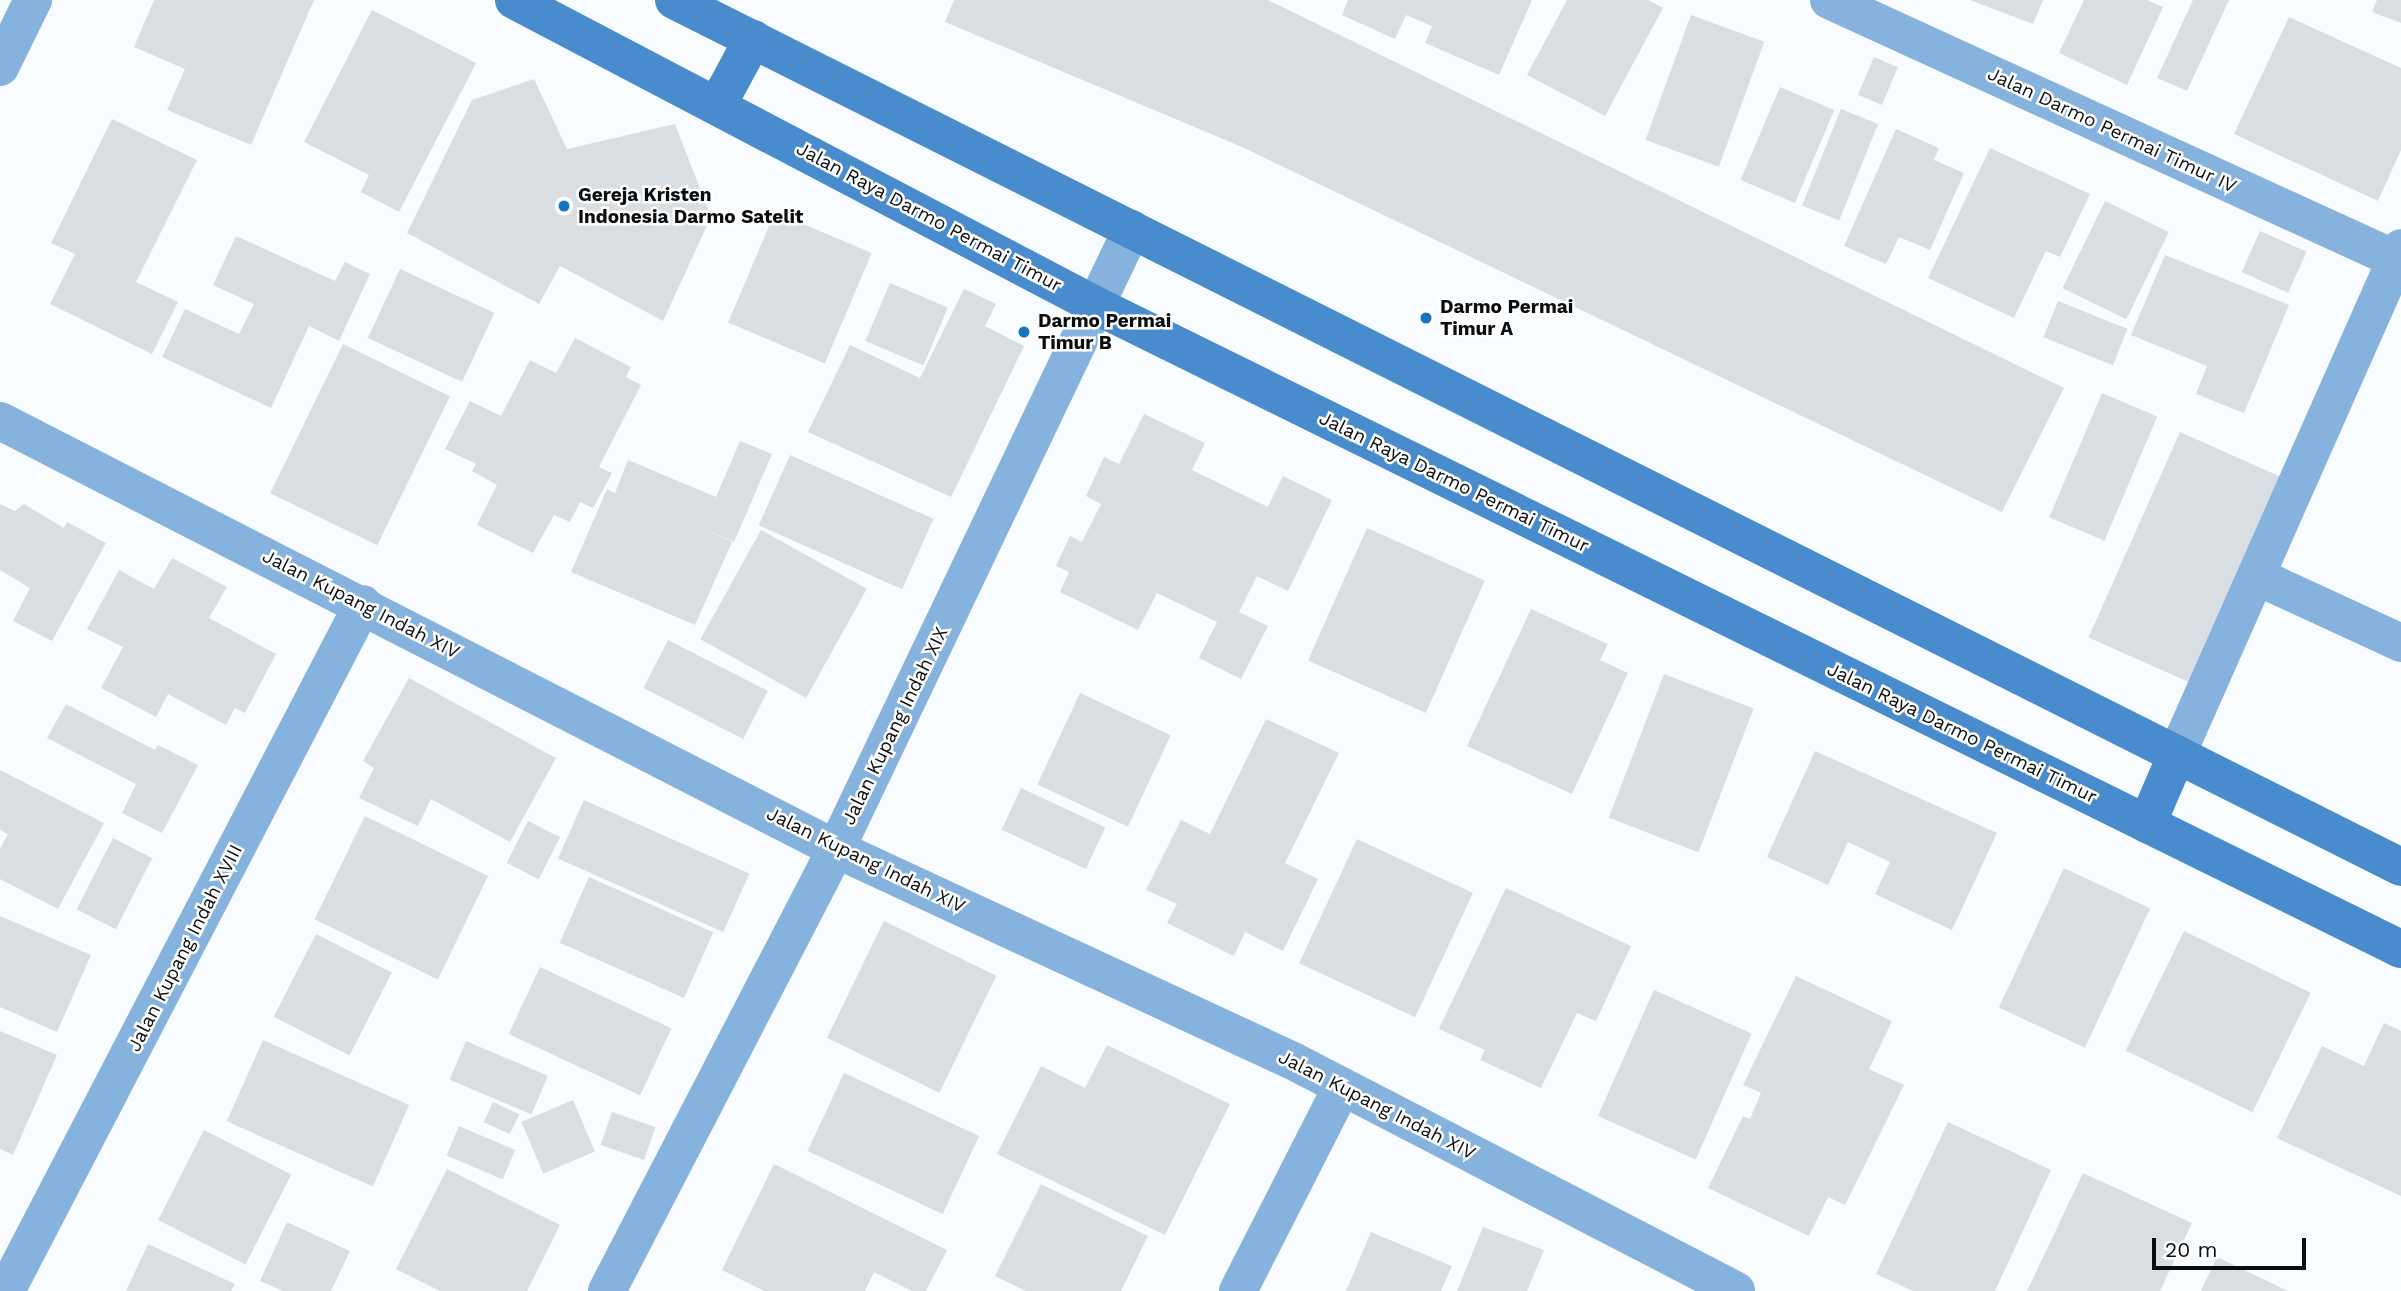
<!DOCTYPE html>
<style>
body{margin:0}
#map{position:relative;width:2401px;height:1291px;overflow:hidden;background:#f9fcfe;font-family:"Work Sans",sans-serif}
div>[style]{position:absolute}
.building>*{inset:0;background:#d9dee2;transform-origin:0 0}
.street>*{height:38px;margin:-19px;padding:0 19px;transform-origin:19px;border-radius:19px;background:#86b2de}
.secondary>*{height:38px;margin:-19px;padding:0 19px;transform-origin:19px;border-radius:19px;background:#488ccd}
.dots>*{width:19px;height:19px;translate:-50% -50%;box-sizing:border-box;border:4px solid #fff;border-radius:50%}
span{translate:-50% -50%;white-space:nowrap;text-align:center;line-height:1.15;-webkit-text-stroke:5px #fff;paint-order:stroke}
.street-label{font-size:19px;color:#0a0c0d}
.poi-label{font-size:19px;color:#0a0c0d;font-weight:700}
.left{translate:0 -50%;text-align:left}
.scale{position:absolute;left:2152px;top:1238px;width:154px;height:32px;box-sizing:border-box;border:4px solid #0a0c0d;border-top:0;padding-left:9px;font-size:21px;line-height:24px;white-space:nowrap;color:#0a0c0d;-webkit-text-stroke:5px #fff;paint-order:stroke}
</style>
<div id="map">
<div class="building">
<div style="clip-path:polygon(154px 0,314px 0,251px 145px,167px 110px,185px 69px,134px 47px)"></div>
<div style="clip-path:polygon(954px 0,1268px 0,2064px 388px,2002px 512px,1242px 147px,945px 22px)"></div>
<div style="clip-path:polygon(1348px 0,1532px 0,1499px 75px,1425px 43px,1432px 26px,1406px 15px,1395px 39px,1342px 15px)"></div>
<div style="clip-path:polygon(1567px 0,1648px 0,1663px 8px,1605px 116px,1527px 75px)"></div>
<div style="clip-path:polygon(1970px 0,2043px 0,2033px 24px)"></div>
<div style="clip-path:polygon(2084px 0,2147px 0,2163px 7px,2127px 85px,2059px 53px)"></div>
<div style="clip-path:polygon(2193px 0,2229px 0,2187px 91px,2157px 78px)"></div>
<div style="clip-path:polygon(2377px 0,2401px 0,2401px 23px,2372px 12px)"></div>
<div style="clip-path:polygon(372px 10px,476px 63px,399px 212px,361px 192px,369px 175px,304px 142px)"></div>
<div style="left:1691px;top:15px;width:78px;height:133px;rotate:20deg"></div>
<div style="clip-path:polygon(2289px 17px,2401px 68px,2401px 150px,2378px 201px,2234px 134px)"></div>
<div style="left:1874px;top:57px;width:26px;height:41px;rotate:23deg"></div>
<div style="clip-path:polygon(534px 79px,567px 149px,675px 124px,711px 217px,663px 321px,560px 266px,539px 304px,407px 233px,472px 100px)"></div>
<div style="left:1780px;top:87px;width:59px;height:101px;rotate:23deg"></div>
<div style="left:1841px;top:109px;width:40px;height:104px;rotate:22deg"></div>
<div style="clip-path:polygon(112px 119px,197px 160px,136px 282px,178px 302px,152px 354px,50px 304px,75px 254px,51px 243px)"></div>
<div style="clip-path:polygon(1896px 129px,1939px 148px,1934px 160px,1964px 173px,1930px 250px,1899px 237px,1886px 264px,1844px 246px)"></div>
<div style="clip-path:polygon(1990px 148px,2090px 194px,2060px 257px,2046px 251px,2014px 318px,1928px 278px)"></div>
<div style="left:2105px;top:201px;width:71px;height:97px;rotate:26deg"></div>
<div style="left:775px;top:212px;width:105px;height:120px;rotate:23deg"></div>
<div style="left:2260px;top:231px;width:51px;height:45px;rotate:24deg"></div>
<div style="clip-path:polygon(236px 236px,335px 281px,345px 262px,370px 274px,339px 341px,309px 326px,271px 408px,162px 357px,185px 309px,239px 334px,254px 304px,213px 285px)"></div>
<div style="clip-path:polygon(2165px 255px,2289px 305px,2244px 413px,2196px 394px,2207px 366px,2131px 335px)"></div>
<div style="left:400px;top:269px;width:104px;height:76px;rotate:25deg"></div>
<div style="left:890px;top:283px;width:63px;height:63px;rotate:23deg"></div>
<div style="clip-path:polygon(964px 289px,996px 304px,985px 326px,1024px 346px,951px 497px,808px 432px,850px 345px,920px 378px)"></div>
<div style="left:2058px;top:301px;width:75px;height:39px;rotate:22deg"></div>
<div style="clip-path:polygon(575px 338px,631px 367px,626px 377px,641px 385px,599px 467px,612px 473px,593px 508px,580px 502px,570px 522px,554px 515px,533px 553px,477px 525px,497px 485px,472px 471px,476px 464px,445px 449px,470px 401px,501px 416px,530px 360px,556px 373px)"></div>
<div style="left:343px;top:344px;width:119px;height:166px;rotate:26deg"></div>
<div style="left:2102px;top:393px;width:60px;height:135px;rotate:23deg"></div>
<div style="clip-path:polygon(1144px 414px,1205px 443px,1192px 470px,1268px 507px,1283px 476px,1332px 500px,1288px 591px,1257px 576px,1239px 612px,1268px 626px,1241px 679px,1199px 658px,1217px 622px,1157px 593px,1138px 630px,1060px 592px,1069px 572px,1056px 566px,1070px 536px,1082px 542px,1101px 504px,1086px 496px,1104px 457px,1119px 464px)"></div>
<div style="left:2180px;top:432px;width:112px;height:225px;rotate:24deg"></div>
<div style="clip-path:polygon(740px 441px,772px 454px,734px 542px,699px 527px,732px 542px,695px 625px,571px 572px,607px 489px,615px 493px,628px 460px,716px 497px)"></div>
<div style="left:790px;top:455px;width:157px;height:77px;rotate:24deg"></div>
<div style="clip-path:polygon(0 504px,15px 511px,24px 504px,64px 528px,67px 522px,106px 543px,52px 641px,13px 621px,30px 588px,0 570px)"></div>
<div style="left:1367px;top:528px;width:129px;height:145px;rotate:24deg"></div>
<div style="left:761px;top:530px;width:121px;height:125px;rotate:29deg"></div>
<div style="clip-path:polygon(172px 558px,227px 587px,209px 618px,276px 654px,245px 713px,235px 708px,226px 725px,168px 694px,156px 717px,101px 688px,123px 647px,87px 629px,119px 570px,154px 589px)"></div>
<div style="clip-path:polygon(1531px 609px,1608px 644px,1600px 660px,1628px 673px,1572px 794px,1467px 746px)"></div>
<div style="left:668px;top:640px;width:112px;height:54px;rotate:27deg"></div>
<div style="left:1664px;top:674px;width:96px;height:154px;rotate:21deg"></div>
<div style="clip-path:polygon(409px 678px,556px 758px,510px 842px,431px 799px,418px 826px,359px 798px,374px 768px,363px 761px)"></div>
<div style="left:1080px;top:693px;width:100px;height:101px;rotate:25deg"></div>
<div style="clip-path:polygon(66px 704px,155px 750px,158px 745px,198px 765px,162px 833px,122px 813px,136px 784px,47px 738px)"></div>
<div style="clip-path:polygon(1266px 719px,1339px 753px,1285px 863px,1318px 879px,1283px 951px,1245px 932px,1234px 956px,1167px 923px,1177px 904px,1146px 890px,1181px 820px,1210px 834px)"></div>
<div style="clip-path:polygon(1815px 751px,1997px 833px,1952px 930px,1875px 894px,1890px 862px,1848px 842px,1828px 885px,1767px 857px)"></div>
<div style="clip-path:polygon(0 770px,104px 823px,58px 909px,0 879px,0 849px,8px 834px,0 830px)"></div>
<div style="left:1021px;top:788px;width:93px;height:46px;rotate:25deg"></div>
<div style="left:584px;top:800px;width:181px;height:64px;rotate:24deg"></div>
<div style="left:365px;top:816px;width:137px;height:115px;rotate:26deg"></div>
<div style="left:528px;top:821px;width:36px;height:47px;rotate:27deg"></div>
<div style="left:113px;top:838px;width:44px;height:80px;rotate:27deg"></div>
<div style="left:1357px;top:839px;width:128px;height:137px;rotate:25deg"></div>
<div style="left:2064px;top:868px;width:95px;height:154px;rotate:25deg"></div>
<div style="left:589px;top:877px;width:136px;height:72px;rotate:24deg"></div>
<div style="clip-path:polygon(1506px 888px,1631px 946px,1596px 1021px,1577px 1013px,1541px 1088px,1480px 1060px,1485px 1050px,1439px 1029px)"></div>
<div style="clip-path:polygon(0 916px,91px 955px,57px 1032px,0 1007px)"></div>
<div style="left:884px;top:921px;width:125px;height:130px;rotate:26deg"></div>
<div style="left:2184px;top:931px;width:141px;height:133px;rotate:26deg"></div>
<div style="left:316px;top:934px;width:85px;height:93px;rotate:27deg"></div>
<div style="left:540px;top:967px;width:145px;height:74px;rotate:25deg"></div>
<div style="clip-path:polygon(1796px 976px,1892px 1021px,1869px 1069px,1904px 1085px,1845px 1205px,1828px 1197px,1809px 1236px,1708px 1188px,1743px 1116px,1750px 1119px,1761px 1093px,1743px 1085px)"></div>
<div style="left:1654px;top:990px;width:107px;height:138px;rotate:24deg"></div>
<div style="clip-path:polygon(2384px 1023px,2401px 1031px,2401px 1196px,2277px 1138px,2322px 1046px,2364px 1066px)"></div>
<div style="clip-path:polygon(0 1031px,57px 1055px,13px 1155px,0 1149px)"></div>
<div style="left:263px;top:1040px;width:160px;height:89px;rotate:24deg"></div>
<div style="left:466px;top:1041px;width:89px;height:42px;rotate:23deg"></div>
<div style="clip-path:polygon(1107px 1045px,1230px 1104px,1165px 1235px,997px 1154px,1041px 1066px,1085px 1088px)"></div>
<div style="left:844px;top:1073px;width:149px;height:86px;rotate:25deg"></div>
<div style="left:573px;top:1100px;width:56px;height:56px;rotate:67deg"></div>
<div style="left:493px;top:1102px;width:29px;height:22px;rotate:25deg"></div>
<div style="left:612px;top:1112px;width:46px;height:35px;rotate:19deg"></div>
<div style="clip-path:polygon(1948px 1122px,2051px 1170px,1995px 1291px,1913px 1291px,1876px 1274px)"></div>
<div style="left:459px;top:1126px;width:61px;height:32px;rotate:23deg"></div>
<div style="left:204px;top:1130px;width:98px;height:101px;rotate:27deg"></div>
<div style="clip-path:polygon(774px 1164px,947px 1250px,926px 1291px,912px 1291px,874px 1272px,865px 1291px,764px 1291px,722px 1270px)"></div>
<div style="clip-path:polygon(447px 1169px,560px 1225px,527px 1291px,440px 1291px,396px 1269px)"></div>
<div style="clip-path:polygon(2083px 1173px,2192px 1223px,2160px 1291px,2027px 1291px)"></div>
<div style="clip-path:polygon(1041px 1184px,1148px 1236px,1121px 1291px,1026px 1291px,995px 1276px)"></div>
<div style="clip-path:polygon(287px 1222px,350px 1251px,331px 1291px,283px 1291px,260px 1281px)"></div>
<div style="clip-path:polygon(1483px 1227px,1544px 1250px,1527px 1291px,1457px 1291px)"></div>
<div style="clip-path:polygon(1371px 1232px,1452px 1266px,1441px 1291px,1346px 1291px)"></div>
<div style="clip-path:polygon(148px 1244px,235px 1284px,231px 1291px,126px 1291px)"></div>
<div style="clip-path:polygon(2217px 1257px,2288px 1291px,2201px 1291px)"></div>
</div>
<div class="street">
<div style="left:1829px;top:0;width:622px;rotate:24.59deg"></div>
<div style="left:0;top:67px;width:75px;rotate:-63.8deg"></div>
<div style="left:0;top:421px;width:939px;rotate:27.11deg"></div>
<div style="left:836px;top:849px;width:504px;rotate:24.89deg"></div>
<div style="left:1293px;top:1061px;width:499px;rotate:27.4deg"></div>
<div style="left:2256px;top:576px;width:160px;rotate:24.8deg"></div>
<div style="left:2177px;top:754px;width:553px;rotate:-66.12deg"></div>
<div style="left:6px;top:1291px;width:774px;rotate:-62.54deg"></div>
<div style="left:607px;top:1291px;width:498px;rotate:-62.6deg"></div>
<div style="left:836px;top:849px;width:687px;rotate:-64.48deg"></div>
<div style="left:1238px;top:1291px;width:229px;rotate:-63deg"></div>
</div>
<div class="secondary">
<div style="left:514px;top:0;width:658px;rotate:27.69deg"></div>
<div style="left:1097px;top:306px;width:1454px;rotate:26.25deg"></div>
<div style="left:674px;top:0;width:1932px;rotate:26.66deg"></div>
<div style="left:718px;top:104px;width:74px;rotate:-61.7deg"></div>
<div style="left:2147px;top:824px;width:76px;rotate:-66.8deg"></div>
</div>
<div class="dots">
<div style="left:564px;top:206px;background:#1474c0"></div>
<div style="left:1426px;top:318px;background:#1474c0"></div>
<div style="left:1024px;top:332px;background:#1474c0"></div>
</div>
<div class="street-label">
<span style="left:2112px;top:130px;rotate:25deg">Jalan Darmo Permai Timur IV</span>
<span style="left:929px;top:217px;rotate:28deg">Jalan Raya Darmo Permai Timur</span>
<span style="left:1454px;top:482px;rotate:26deg">Jalan Raya Darmo Permai Timur</span>
<span style="left:361px;top:604px;rotate:27deg">Jalan Kupang Indah XIV</span>
<span style="left:895px;top:726px;rotate:-64deg">Jalan Kupang Indah XIX</span>
<span style="left:1962px;top:733px;rotate:26deg">Jalan Raya Darmo Permai Timur</span>
<span style="left:866px;top:860px;rotate:26deg">Jalan Kupang Indah XIV</span>
<span style="left:185px;top:948px;rotate:-63deg">Jalan Kupang Indah XVIII</span>
<span style="left:1377px;top:1105px;rotate:27deg">Jalan Kupang Indah XIV</span>
</div>
<div class="poi-label">
<span class="left" style="left:578px;top:206px">Gereja Kristen<br>Indonesia Darmo Satelit</span>
<span class="left" style="left:1440px;top:318px">Darmo Permai<br>Timur A</span>
<span class="left" style="left:1038px;top:332px">Darmo Permai<br>Timur B</span>
</div>
<div class="scale">20 m</div>
</div>
